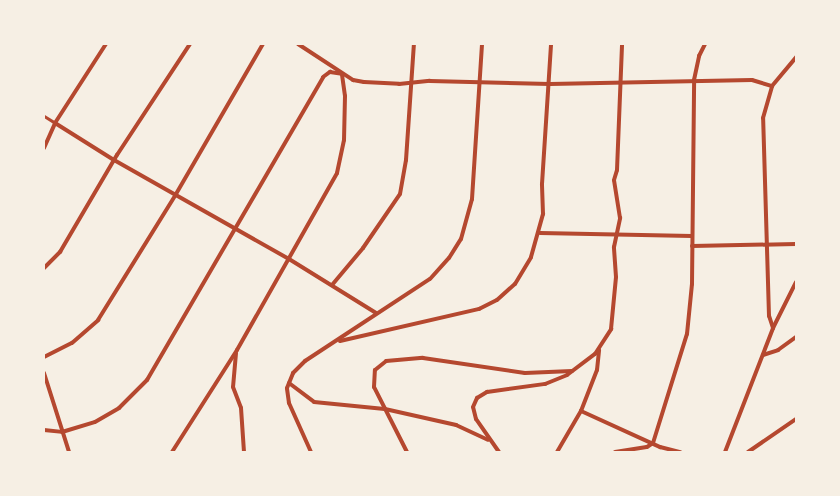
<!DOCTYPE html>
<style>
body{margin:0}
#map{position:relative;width:840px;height:496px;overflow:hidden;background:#f6efe4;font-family:"Source Serif 4",serif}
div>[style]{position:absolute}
.pedestrian>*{height:3px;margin:-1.5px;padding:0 1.5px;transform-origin:1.5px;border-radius:1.5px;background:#b5482f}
.minor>*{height:4px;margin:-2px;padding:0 2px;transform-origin:2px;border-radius:2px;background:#b5482f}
span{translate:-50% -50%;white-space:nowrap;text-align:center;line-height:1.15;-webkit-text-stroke:6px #f6efe4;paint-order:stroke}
.frame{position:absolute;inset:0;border:45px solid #f6efe4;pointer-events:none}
</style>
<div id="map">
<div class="pedestrian">
<div style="left:44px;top:116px;width:13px;rotate:32deg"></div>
</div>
<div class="minor">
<div style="left:298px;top:44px;width:66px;rotate:33.2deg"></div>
<div style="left:353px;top:80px;width:11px;rotate:10deg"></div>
<div style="left:364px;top:82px;width:35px;rotate:3deg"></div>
<div style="left:399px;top:84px;width:31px;rotate:-6deg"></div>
<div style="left:430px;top:81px;width:120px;rotate:1.4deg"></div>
<div style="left:550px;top:84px;width:202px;rotate:-1.1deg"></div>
<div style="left:752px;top:80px;width:21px;rotate:17deg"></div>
<div style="left:55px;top:123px;width:70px;rotate:32.1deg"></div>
<div style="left:114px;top:160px;width:201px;rotate:29.5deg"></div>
<div style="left:289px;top:259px;width:102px;rotate:31.8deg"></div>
<div style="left:44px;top:148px;width:27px;rotate:-66deg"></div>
<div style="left:55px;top:123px;width:94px;rotate:-57.2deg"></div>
<div style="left:540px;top:233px;width:152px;rotate:1.1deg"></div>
<div style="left:692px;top:246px;width:104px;rotate:-1.1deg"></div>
<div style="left:44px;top:268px;width:23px;rotate:-45deg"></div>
<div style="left:60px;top:252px;width:113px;rotate:-59.6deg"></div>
<div style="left:117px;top:155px;width:133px;rotate:-56.7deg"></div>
<div style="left:332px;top:285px;width:48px;rotate:-50deg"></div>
<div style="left:363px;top:248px;width:65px;rotate:-55.6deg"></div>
<div style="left:400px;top:194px;width:35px;rotate:-80deg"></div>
<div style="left:406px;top:160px;width:116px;rotate:-86.1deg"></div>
<div style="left:773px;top:328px;width:13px;rotate:-108deg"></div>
<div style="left:769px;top:316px;width:198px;rotate:-91.7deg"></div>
<div style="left:763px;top:118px;width:33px;rotate:-74deg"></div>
<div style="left:772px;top:86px;width:38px;rotate:-50deg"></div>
<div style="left:340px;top:341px;width:143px;rotate:-13deg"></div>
<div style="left:479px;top:309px;width:20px;rotate:-27deg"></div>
<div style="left:497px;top:300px;width:24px;rotate:-42deg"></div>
<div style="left:515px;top:284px;width:31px;rotate:-59deg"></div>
<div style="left:531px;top:257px;width:45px;rotate:-74.4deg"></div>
<div style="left:543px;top:214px;width:30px;rotate:-92deg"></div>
<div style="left:542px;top:184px;width:140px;rotate:-86.3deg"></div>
<div style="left:236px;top:353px;width:34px;rotate:95deg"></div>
<div style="left:233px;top:387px;width:22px;rotate:69deg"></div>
<div style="left:241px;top:408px;width:44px;rotate:86.1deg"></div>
<div style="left:763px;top:355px;width:16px;rotate:-18deg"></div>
<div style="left:778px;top:350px;width:22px;rotate:-36deg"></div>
<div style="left:44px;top:357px;width:31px;rotate:-27deg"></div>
<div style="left:72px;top:343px;width:35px;rotate:-41deg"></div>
<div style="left:98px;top:320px;width:148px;rotate:-58.2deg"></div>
<div style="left:176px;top:194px;width:173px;rotate:-59.9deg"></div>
<div style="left:44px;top:373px;width:83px;rotate:72.4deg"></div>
<div style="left:289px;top:383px;width:31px;rotate:37deg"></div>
<div style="left:314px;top:402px;width:71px;rotate:5.6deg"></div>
<div style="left:385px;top:409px;width:73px;rotate:12.7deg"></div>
<div style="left:456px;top:425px;width:35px;rotate:25deg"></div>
<div style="left:581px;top:411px;width:87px;rotate:24.5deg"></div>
<div style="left:660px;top:447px;width:21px;rotate:14deg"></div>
<div style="left:44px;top:430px;width:18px;rotate:6deg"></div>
<div style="left:62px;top:432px;width:34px;rotate:-17deg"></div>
<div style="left:95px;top:422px;width:28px;rotate:-30deg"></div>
<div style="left:119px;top:408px;width:40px;rotate:-45deg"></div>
<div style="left:147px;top:380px;width:350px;rotate:-59.8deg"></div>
<div style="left:323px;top:77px;width:9px;rotate:-36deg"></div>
<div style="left:330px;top:72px;width:12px;rotate:9deg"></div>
<div style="left:172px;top:452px;width:121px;rotate:-57.5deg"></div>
<div style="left:237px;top:350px;width:203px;rotate:-60.5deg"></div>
<div style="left:337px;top:173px;width:34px;rotate:-78deg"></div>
<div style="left:344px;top:140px;width:44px;rotate:-88.7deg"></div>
<div style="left:345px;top:96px;width:22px;rotate:-98deg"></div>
<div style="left:311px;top:452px;width:54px;rotate:-114.2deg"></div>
<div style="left:289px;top:403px;width:15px;rotate:-98deg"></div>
<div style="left:287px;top:388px;width:16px;rotate:-68deg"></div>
<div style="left:293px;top:373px;width:17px;rotate:-45deg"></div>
<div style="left:305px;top:361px;width:149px;rotate:-33.3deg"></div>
<div style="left:430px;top:279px;width:28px;rotate:-48deg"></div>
<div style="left:449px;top:258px;width:22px;rotate:-58deg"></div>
<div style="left:461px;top:239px;width:41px;rotate:-74.6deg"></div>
<div style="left:472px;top:199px;width:155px;rotate:-86.3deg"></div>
<div style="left:407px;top:452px;width:73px;rotate:-116.9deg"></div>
<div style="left:374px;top:387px;width:17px;rotate:-87deg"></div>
<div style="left:375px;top:370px;width:14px;rotate:-39deg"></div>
<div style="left:386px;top:361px;width:37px;rotate:-5deg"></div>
<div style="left:423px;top:358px;width:103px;rotate:8.4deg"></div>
<div style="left:525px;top:373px;width:47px;rotate:-2.4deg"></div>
<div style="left:499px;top:452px;width:40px;rotate:-124.9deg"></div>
<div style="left:476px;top:419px;width:12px;rotate:-104deg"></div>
<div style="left:473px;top:407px;width:10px;rotate:-66deg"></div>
<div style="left:477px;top:398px;width:12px;rotate:-31deg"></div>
<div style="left:487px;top:392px;width:59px;rotate:-7.9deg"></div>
<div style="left:545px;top:384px;width:24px;rotate:-22deg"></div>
<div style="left:567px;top:375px;width:35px;rotate:-37deg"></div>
<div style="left:595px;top:354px;width:30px;rotate:-57deg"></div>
<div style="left:611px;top:329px;width:52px;rotate:-84.5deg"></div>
<div style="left:616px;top:277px;width:30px;rotate:-94deg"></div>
<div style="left:614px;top:247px;width:30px;rotate:-78deg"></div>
<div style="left:620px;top:218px;width:38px;rotate:-99deg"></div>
<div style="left:614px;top:180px;width:10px;rotate:-73deg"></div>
<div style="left:617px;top:170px;width:126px;rotate:-87.7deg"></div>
<div style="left:557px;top:452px;width:48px;rotate:-59.7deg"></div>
<div style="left:581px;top:411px;width:44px;rotate:-68.7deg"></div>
<div style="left:597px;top:370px;width:20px;rotate:-84deg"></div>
<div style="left:615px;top:452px;width:32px;rotate:-9deg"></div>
<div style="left:647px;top:447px;width:7px;rotate:-34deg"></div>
<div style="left:653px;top:443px;width:114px;rotate:-72.7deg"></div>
<div style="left:687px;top:334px;width:50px;rotate:-84.3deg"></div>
<div style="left:692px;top:284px;width:204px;rotate:-89.4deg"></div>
<div style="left:694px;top:80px;width:25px;rotate:-78deg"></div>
<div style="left:699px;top:56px;width:13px;rotate:-63deg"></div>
<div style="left:725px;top:452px;width:133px;rotate:-68.8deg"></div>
<div style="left:773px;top:328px;width:51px;rotate:-63.4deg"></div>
<div style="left:748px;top:452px;width:58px;rotate:-34.5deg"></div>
</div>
<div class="frame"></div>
</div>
